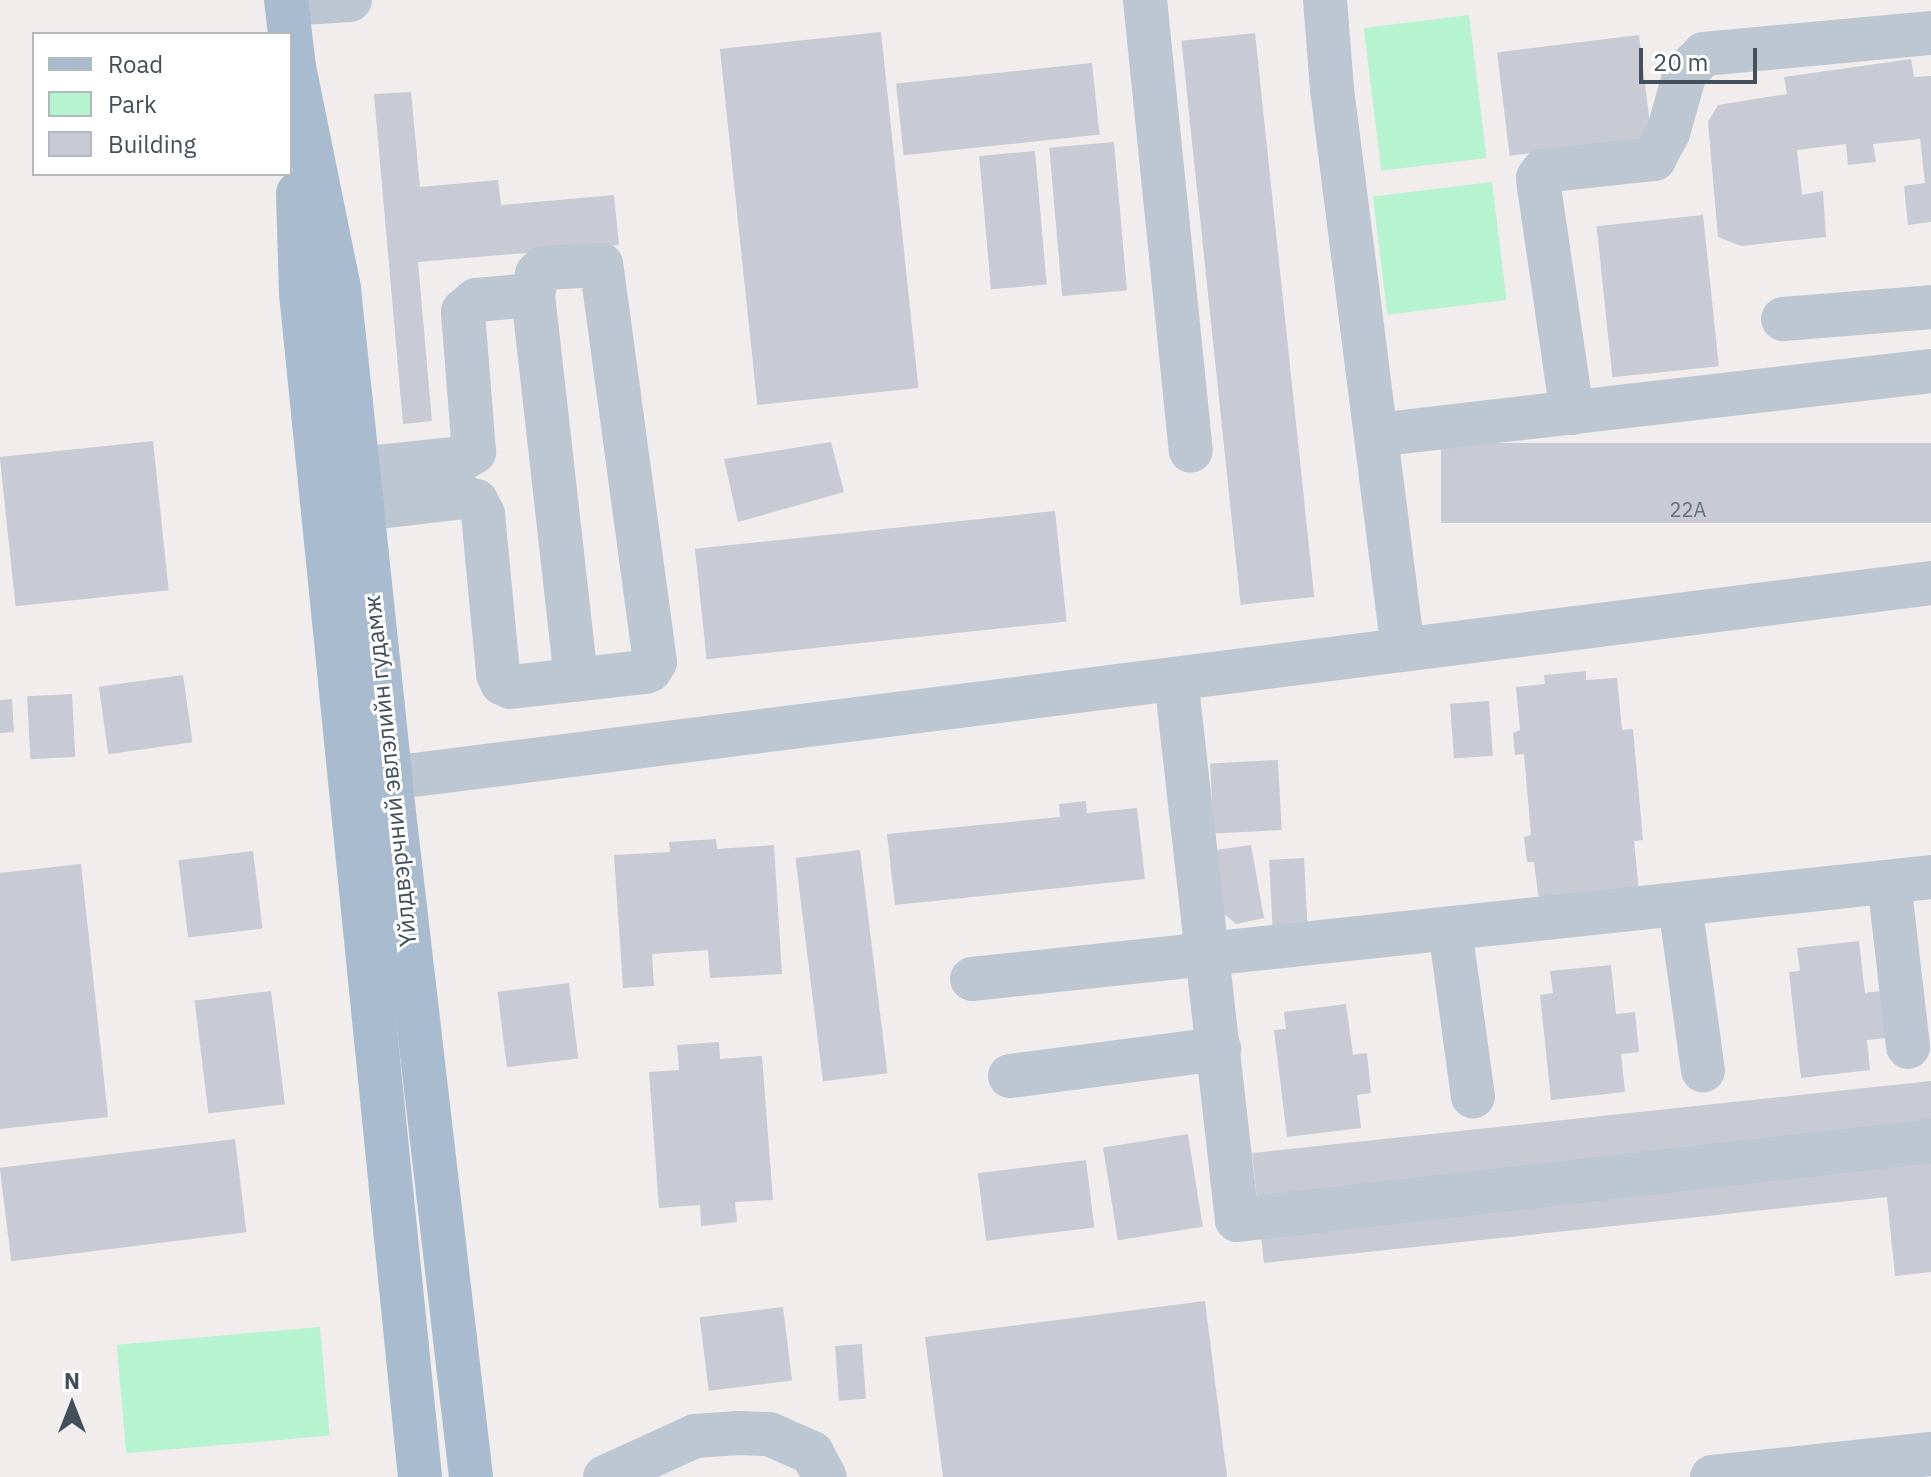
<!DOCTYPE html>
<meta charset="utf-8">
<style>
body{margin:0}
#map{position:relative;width:1931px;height:1477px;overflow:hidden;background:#f0edec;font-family:"IBM Plex Sans",sans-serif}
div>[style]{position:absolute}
.green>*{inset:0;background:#b6f3cf;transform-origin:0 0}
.building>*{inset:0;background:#c8cbd3;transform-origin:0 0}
.minor>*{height:44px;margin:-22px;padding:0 22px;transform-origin:22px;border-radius:22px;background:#bcc7d1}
.major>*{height:44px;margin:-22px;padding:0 22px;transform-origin:22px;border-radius:22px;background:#a9bbcf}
span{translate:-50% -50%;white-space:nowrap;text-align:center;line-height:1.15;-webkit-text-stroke:6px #fff;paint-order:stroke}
.number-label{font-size:20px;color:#646f7a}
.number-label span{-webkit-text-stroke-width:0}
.street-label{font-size:24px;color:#43505c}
.legend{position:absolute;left:32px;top:32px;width:260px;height:144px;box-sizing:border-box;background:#fff;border:2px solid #b4b9be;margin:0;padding:10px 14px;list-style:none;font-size:24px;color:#43505c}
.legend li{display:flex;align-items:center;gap:16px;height:40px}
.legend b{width:40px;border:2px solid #b4b9be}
.north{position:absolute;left:32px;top:1365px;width:80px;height:80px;-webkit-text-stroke:6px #fff;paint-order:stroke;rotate:0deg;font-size:22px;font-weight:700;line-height:32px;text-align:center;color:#43505c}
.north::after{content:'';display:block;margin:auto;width:28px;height:36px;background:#43505c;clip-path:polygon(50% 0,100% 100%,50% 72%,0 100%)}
.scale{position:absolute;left:1639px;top:48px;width:118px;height:36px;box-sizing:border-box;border:4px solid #43505c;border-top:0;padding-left:10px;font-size:24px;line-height:28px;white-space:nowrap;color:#43505c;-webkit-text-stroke:6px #fff;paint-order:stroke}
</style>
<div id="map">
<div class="green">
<div style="left:1469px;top:15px;width:144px;height:106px;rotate:83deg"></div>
<div style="left:1492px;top:182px;width:119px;height:120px;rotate:83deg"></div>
<div style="left:320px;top:1327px;width:109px;height:204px;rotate:85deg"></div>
</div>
<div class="building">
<div style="left:881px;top:32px;width:358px;height:162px;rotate:84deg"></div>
<div style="left:1255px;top:33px;width:567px;height:74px;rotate:84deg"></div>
<div style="left:1639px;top:35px;width:104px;height:143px;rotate:83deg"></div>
<div style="clip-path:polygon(1911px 59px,1914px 77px,1931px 76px,1931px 222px,1908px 225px,1904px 186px,1925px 183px,1920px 139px,1873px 144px,1876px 162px,1848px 165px,1846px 144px,1797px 150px,1802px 195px,1823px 191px,1826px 237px,1741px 246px,1718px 237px,1708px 122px,1718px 105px,1787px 94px,1784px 77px)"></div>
<div style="left:1092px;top:63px;width:72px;height:197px;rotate:84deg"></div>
<div style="clip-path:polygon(411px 92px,420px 187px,498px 180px,501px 205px,614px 195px,619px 245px,418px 262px,432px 421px,403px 424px,374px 94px)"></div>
<div style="left:1114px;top:142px;width:149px;height:65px;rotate:85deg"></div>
<div style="left:1035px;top:151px;width:134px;height:56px;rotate:85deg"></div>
<div style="left:1703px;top:215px;width:152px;height:107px;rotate:84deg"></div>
<div style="left:153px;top:441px;width:150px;height:154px;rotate:84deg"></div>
<div style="clip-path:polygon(831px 442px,844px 492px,738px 522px,724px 459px)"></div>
<div style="left:1931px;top:443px;width:80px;height:490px;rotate:90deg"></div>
<div style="left:1055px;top:511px;width:111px;height:362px;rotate:84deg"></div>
<div style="clip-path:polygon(1586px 671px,1586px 680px,1617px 678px,1622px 730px,1633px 729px,1643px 840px,1634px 841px,1639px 892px,1539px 901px,1534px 862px,1527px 862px,1524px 837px,1531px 835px,1524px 754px,1515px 755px,1513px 733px,1520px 730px,1516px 687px,1545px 684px,1544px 675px)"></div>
<div style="left:183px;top:675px;width:68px;height:85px;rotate:82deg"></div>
<div style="left:72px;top:694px;width:63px;height:45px;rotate:87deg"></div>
<div style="clip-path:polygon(12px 699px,14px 732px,0 733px,0 700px)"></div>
<div style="left:1489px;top:701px;width:55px;height:39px;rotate:86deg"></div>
<div style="left:1278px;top:760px;width:70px;height:68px;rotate:87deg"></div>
<div style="clip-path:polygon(1086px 801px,1087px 813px,1137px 808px,1145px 879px,895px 905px,887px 834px,1060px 817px,1059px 804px)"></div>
<div style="clip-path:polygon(716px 839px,717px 849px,774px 845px,782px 974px,710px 978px,708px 950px,652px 954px,654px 986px,623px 988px,614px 855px,670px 852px,669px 842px)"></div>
<div style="clip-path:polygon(1251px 845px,1264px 918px,1236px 924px,1216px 907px,1209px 851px)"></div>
<div style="left:860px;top:850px;width:225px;height:65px;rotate:83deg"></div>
<div style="left:253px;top:851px;width:78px;height:75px;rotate:83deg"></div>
<div style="left:1304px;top:858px;width:68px;height:35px;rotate:87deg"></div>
<div style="clip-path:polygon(81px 864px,108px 1117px,0 1129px,0 873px)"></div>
<div style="clip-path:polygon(1859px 941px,1865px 993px,1880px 991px,1886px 1038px,1867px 1040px,1870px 1070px,1801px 1078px,1789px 972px,1800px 971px,1797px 948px)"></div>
<div style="clip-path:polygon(1611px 965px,1616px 1014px,1635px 1012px,1639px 1052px,1621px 1054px,1625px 1092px,1551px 1100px,1540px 995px,1553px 993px,1550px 971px)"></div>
<div style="left:569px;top:983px;width:76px;height:72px;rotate:83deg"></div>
<div style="left:271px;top:991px;width:114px;height:77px;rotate:83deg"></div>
<div style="clip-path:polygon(1346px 1004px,1353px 1055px,1367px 1053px,1371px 1093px,1357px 1095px,1361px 1128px,1287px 1137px,1274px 1030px,1286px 1029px,1284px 1012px)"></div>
<div style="clip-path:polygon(719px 1042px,720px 1059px,762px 1056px,773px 1200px,735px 1202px,737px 1222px,701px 1226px,700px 1205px,659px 1208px,649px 1072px,679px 1070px,677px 1045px)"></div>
<div style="clip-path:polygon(1931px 1081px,1931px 1272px,1895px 1276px,1887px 1197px,1264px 1263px,1252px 1153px)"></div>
<div style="left:1188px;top:1134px;width:94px;height:86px;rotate:81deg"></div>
<div style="left:235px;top:1139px;width:94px;height:237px;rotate:83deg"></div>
<div style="left:1086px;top:1160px;width:68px;height:109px;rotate:83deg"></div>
<div style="clip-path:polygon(1205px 1301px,1227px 1477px,943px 1477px,925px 1337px)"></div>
<div style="left:783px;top:1307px;width:74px;height:84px;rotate:83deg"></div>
<div style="left:862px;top:1344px;width:55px;height:27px;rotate:86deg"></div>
</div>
<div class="minor">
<div style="left:1145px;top:0;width:453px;rotate:84.2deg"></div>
<div style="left:1325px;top:0;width:89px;rotate:85.5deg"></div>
<div style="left:1332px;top:89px;width:565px;rotate:82.79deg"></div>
<div style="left:287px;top:4px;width:63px;rotate:-3.6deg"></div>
<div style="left:1783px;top:319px;width:148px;rotate:-4.6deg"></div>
<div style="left:1572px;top:413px;width:227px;rotate:-98.3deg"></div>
<div style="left:1539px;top:188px;width:10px;rotate:-96deg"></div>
<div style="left:1538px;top:178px;width:9px;rotate:-54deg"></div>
<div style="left:1543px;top:171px;width:112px;rotate:-6.2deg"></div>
<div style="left:1654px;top:159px;width:30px;rotate:-62deg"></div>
<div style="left:1668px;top:133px;width:62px;rotate:-74.2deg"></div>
<div style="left:1685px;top:73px;width:27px;rotate:-45deg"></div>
<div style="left:1704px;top:54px;width:228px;rotate:-5.3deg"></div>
<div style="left:1376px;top:435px;width:559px;rotate:-6.58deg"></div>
<div style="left:358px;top:469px;width:107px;rotate:-5.9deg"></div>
<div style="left:464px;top:458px;width:12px;rotate:-31deg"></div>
<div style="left:474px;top:452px;width:141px;rotate:-94.5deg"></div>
<div style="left:463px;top:311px;width:17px;rotate:-40deg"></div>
<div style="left:476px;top:300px;width:57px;rotate:-5deg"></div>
<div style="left:362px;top:509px;width:101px;rotate:-6.8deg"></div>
<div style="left:462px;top:497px;width:15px;rotate:16deg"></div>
<div style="left:476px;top:501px;width:15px;rotate:62deg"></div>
<div style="left:483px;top:514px;width:161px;rotate:84.6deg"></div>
<div style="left:498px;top:674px;width:10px;rotate:66deg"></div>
<div style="left:502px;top:683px;width:10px;rotate:24deg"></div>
<div style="left:511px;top:687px;width:135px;rotate:-6.4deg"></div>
<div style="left:645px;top:672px;width:5px;rotate:-22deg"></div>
<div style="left:650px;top:670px;width:9px;rotate:-58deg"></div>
<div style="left:655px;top:662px;width:401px;rotate:-97.7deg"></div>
<div style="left:601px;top:265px;width:58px;rotate:177deg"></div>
<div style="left:543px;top:268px;width:8px;rotate:135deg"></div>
<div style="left:537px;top:274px;width:21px;rotate:101deg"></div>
<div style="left:533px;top:295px;width:387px;rotate:83.6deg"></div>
<div style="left:1176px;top:679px;width:544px;rotate:83.57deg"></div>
<div style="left:1237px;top:1220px;width:698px;rotate:-6.49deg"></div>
<div style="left:390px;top:778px;width:1553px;rotate:-7.21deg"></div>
<div style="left:1889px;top:882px;width:166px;rotate:83.4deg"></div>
<div style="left:1680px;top:905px;width:167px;rotate:82.1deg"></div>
<div style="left:1450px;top:929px;width:169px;rotate:82.2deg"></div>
<div style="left:972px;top:979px;width:964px;rotate:-6.07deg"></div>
<div style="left:1010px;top:1076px;width:211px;rotate:-7.4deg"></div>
<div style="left:605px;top:1477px;width:99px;rotate:-24.5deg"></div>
<div style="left:695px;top:1436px;width:43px;rotate:-4deg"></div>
<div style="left:738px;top:1433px;width:31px;rotate:2deg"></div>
<div style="left:769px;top:1434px;width:47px;rotate:23.8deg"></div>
<div style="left:812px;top:1453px;width:27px;rotate:62deg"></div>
<div style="left:1712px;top:1477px;width:220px;rotate:-6deg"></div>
</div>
<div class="major">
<div style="left:286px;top:0;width:67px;rotate:83.2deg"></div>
<div style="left:294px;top:67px;width:227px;rotate:78.5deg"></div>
<div style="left:339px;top:289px;width:492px;rotate:84deg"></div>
<div style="left:390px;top:778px;width:704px;rotate:83.39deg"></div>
<div style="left:298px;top:193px;width:100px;rotate:88.3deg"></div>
<div style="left:301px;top:293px;width:1190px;rotate:84.26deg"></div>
</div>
<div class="number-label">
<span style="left:1688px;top:509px">22А</span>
</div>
<div class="street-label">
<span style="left:390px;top:771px;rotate:-96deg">Үйлдвэрчний эвлэлийн гудамж</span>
</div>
<ul class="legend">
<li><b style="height:10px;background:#a9bbcf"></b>Road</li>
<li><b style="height:22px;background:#b6f3cf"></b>Park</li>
<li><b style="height:22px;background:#c8cbd3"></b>Building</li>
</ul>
<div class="north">N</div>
<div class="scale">20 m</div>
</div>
